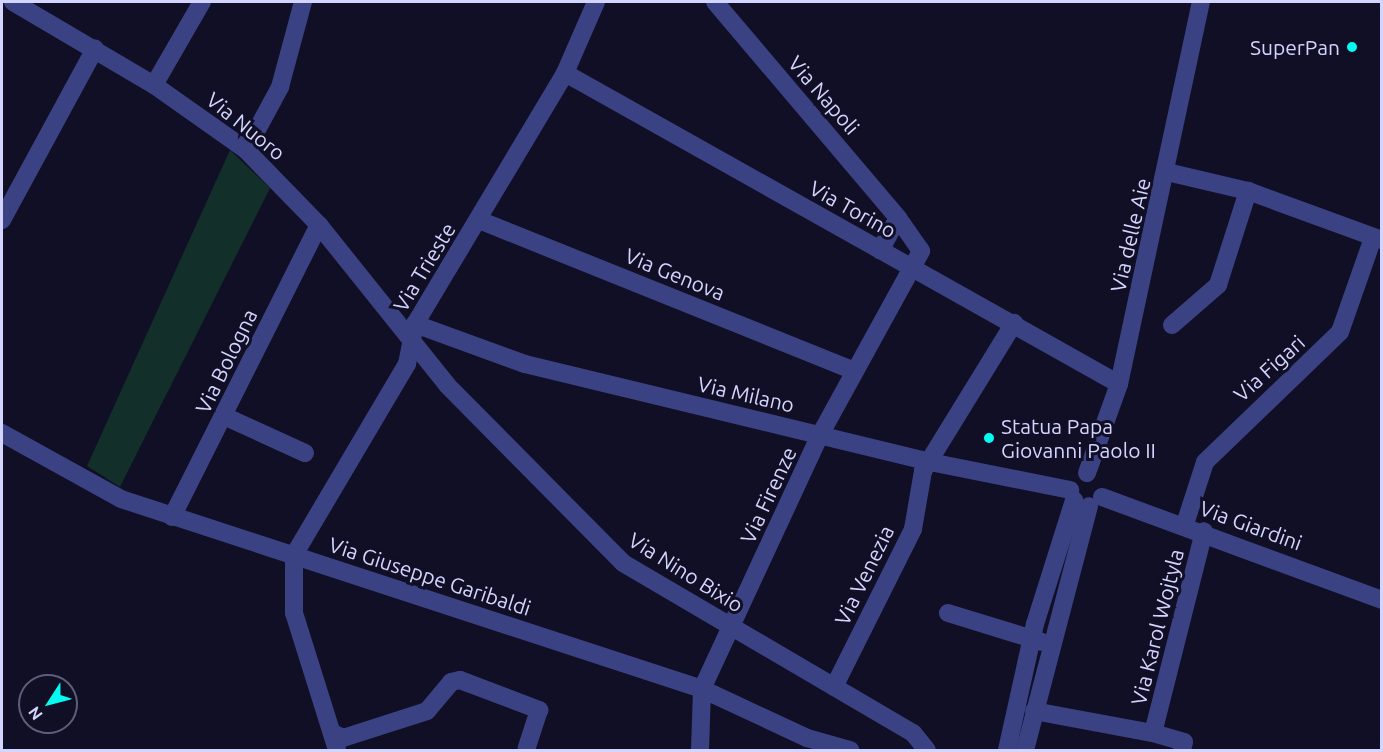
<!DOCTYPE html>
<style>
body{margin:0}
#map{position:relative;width:1383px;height:752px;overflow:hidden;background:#100f25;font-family:Ubuntu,sans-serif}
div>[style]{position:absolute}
.green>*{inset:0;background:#122f2a}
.minor>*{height:18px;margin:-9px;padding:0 9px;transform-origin:9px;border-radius:9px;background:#3b4283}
.dots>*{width:16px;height:16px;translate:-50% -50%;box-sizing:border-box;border:3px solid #100f25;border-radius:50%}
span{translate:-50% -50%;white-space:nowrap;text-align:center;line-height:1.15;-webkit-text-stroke:6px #100f25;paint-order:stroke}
.poi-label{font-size:21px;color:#d4d5fe}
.right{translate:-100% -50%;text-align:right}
.left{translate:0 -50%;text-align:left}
.street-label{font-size:21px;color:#d4d5fe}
.frame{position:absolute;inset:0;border:3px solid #d4d5fe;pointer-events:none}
.north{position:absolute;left:18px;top:674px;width:60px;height:60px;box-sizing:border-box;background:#100f25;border:2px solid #5e5e7c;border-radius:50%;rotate:234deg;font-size:16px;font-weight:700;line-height:24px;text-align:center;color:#d4d5fe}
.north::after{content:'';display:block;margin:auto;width:21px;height:27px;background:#04fbf2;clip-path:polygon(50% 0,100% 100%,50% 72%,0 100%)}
</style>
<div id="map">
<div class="green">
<div style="clip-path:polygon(230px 150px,270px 188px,120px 487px,87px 466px)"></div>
</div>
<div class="minor">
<div style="left:13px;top:2px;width:164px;rotate:30.5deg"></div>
<div style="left:154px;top:85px;width:113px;rotate:35.2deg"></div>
<div style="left:246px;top:150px;width:105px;rotate:45.8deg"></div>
<div style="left:319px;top:225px;width:205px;rotate:51.3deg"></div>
<div style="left:447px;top:385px;width:250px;rotate:45.3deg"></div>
<div style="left:623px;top:563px;width:336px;rotate:30.4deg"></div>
<div style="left:913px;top:733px;width:22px;rotate:51deg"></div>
<div style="left:715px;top:2px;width:283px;rotate:49.7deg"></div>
<div style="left:565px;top:73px;width:635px;rotate:29.31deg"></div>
<div style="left:154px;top:85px;width:96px;rotate:-60deg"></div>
<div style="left:246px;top:150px;width:72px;rotate:-61.6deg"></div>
<div style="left:280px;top:87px;width:88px;rotate:-74.9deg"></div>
<div style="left:1167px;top:172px;width:83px;rotate:13.2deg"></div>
<div style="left:1248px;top:191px;width:143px;rotate:20.1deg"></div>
<div style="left:2px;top:220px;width:195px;rotate:-61.5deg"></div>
<div style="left:479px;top:220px;width:405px;rotate:21.9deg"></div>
<div style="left:415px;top:324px;width:117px;rotate:20deg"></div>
<div style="left:525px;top:364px;width:417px;rotate:13.6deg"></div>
<div style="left:930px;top:462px;width:143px;rotate:11.3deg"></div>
<div style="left:1172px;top:325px;width:61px;rotate:-41deg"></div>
<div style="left:1218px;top:285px;width:99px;rotate:-72.3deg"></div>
<div style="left:224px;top:416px;width:89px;rotate:24.6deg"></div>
<div style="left:2px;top:433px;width:136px;rotate:29deg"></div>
<div style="left:121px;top:499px;width:611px;rotate:18.11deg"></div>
<div style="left:702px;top:689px;width:116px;rotate:25deg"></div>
<div style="left:807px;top:738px;width:45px;rotate:15.6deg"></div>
<div style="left:1087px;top:473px;width:95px;rotate:-70.2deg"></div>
<div style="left:1119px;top:384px;width:391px;rotate:-77.9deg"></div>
<div style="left:1102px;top:497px;width:298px;rotate:20.2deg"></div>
<div style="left:172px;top:517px;width:327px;rotate:-63.3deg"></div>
<div style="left:1185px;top:524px;width:65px;rotate:-72.1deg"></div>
<div style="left:1205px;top:462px;width:187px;rotate:-43.9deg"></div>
<div style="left:1340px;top:332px;width:100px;rotate:-70.7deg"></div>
<div style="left:948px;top:613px;width:98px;rotate:17.1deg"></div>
<div style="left:834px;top:687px;width:177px;rotate:-63.4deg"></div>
<div style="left:913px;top:529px;width:59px;rotate:-80.2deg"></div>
<div style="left:923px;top:471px;width:174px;rotate:-58.4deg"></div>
<div style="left:1034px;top:711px;width:121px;rotate:10.5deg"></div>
<div style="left:1153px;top:733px;width:208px;rotate:-75.8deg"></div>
<div style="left:333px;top:733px;width:11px;rotate:27deg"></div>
<div style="left:343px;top:738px;width:88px;rotate:-17.8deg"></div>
<div style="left:427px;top:711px;width:38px;rotate:-50deg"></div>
<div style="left:451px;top:682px;width:9px;rotate:-13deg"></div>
<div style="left:460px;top:680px;width:85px;rotate:20.8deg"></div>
<div style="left:539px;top:710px;width:40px;rotate:108deg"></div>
<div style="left:1153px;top:733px;width:32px;rotate:16deg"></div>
<div style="left:1184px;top:742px;width:8px;rotate:104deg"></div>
<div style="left:337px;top:750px;width:144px;rotate:-107.4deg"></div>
<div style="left:294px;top:613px;width:58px;rotate:-90deg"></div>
<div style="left:294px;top:555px;width:222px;rotate:-59.4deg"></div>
<div style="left:407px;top:364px;width:41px;rotate:-78.7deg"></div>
<div style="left:415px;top:324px;width:292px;rotate:-59.1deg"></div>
<div style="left:565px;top:73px;width:77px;rotate:-66.4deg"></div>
<div style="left:700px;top:750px;width:61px;rotate:-88.1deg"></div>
<div style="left:702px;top:689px;width:280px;rotate:-65.1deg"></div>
<div style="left:820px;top:435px;width:210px;rotate:-61.2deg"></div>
<div style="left:921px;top:251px;width:40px;rotate:-124.9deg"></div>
<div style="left:898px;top:218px;width:37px;rotate:119deg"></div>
<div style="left:1007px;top:750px;width:129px;rotate:-77.5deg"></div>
<div style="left:1035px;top:624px;width:130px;rotate:-72.5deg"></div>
<div style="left:1025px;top:750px;width:252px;rotate:-75.3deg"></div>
</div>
<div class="dots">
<div style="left:1352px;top:47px;background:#04fbf2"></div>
<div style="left:989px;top:438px;background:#04fbf2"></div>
</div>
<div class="poi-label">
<span class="right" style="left:1340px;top:47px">SuperPan</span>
<span class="left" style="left:1001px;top:438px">Statua Papa<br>Giovanni Paolo II</span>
</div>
<div class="street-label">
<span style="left:824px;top:95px;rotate:49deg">Via Napoli</span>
<span style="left:246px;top:126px;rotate:39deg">Via Nuoro</span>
<span style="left:853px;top:209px;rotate:29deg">Via Torino</span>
<span style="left:1130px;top:235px;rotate:-77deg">Via delle Aie</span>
<span style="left:424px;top:267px;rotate:-59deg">Via Trieste</span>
<span style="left:675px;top:274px;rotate:22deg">Via Genova</span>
<span style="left:226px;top:361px;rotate:-64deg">Via Bologna</span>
<span style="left:1269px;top:368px;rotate:-42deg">Via Figari</span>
<span style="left:746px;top:394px;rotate:13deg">Via Milano</span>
<span style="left:768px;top:495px;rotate:-65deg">Via Firenze</span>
<span style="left:1251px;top:525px;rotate:20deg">Via Giardini</span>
<span style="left:686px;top:572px;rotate:32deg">Via Nino Bixio</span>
<span style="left:864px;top:575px;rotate:-64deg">Via Venezia</span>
<span style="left:430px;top:576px;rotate:18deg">Via Giuseppe Garibaldi</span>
<span style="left:1157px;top:627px;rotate:-76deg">Via Karol Wojtyla</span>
</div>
<div class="frame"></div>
<div class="north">N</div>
</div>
